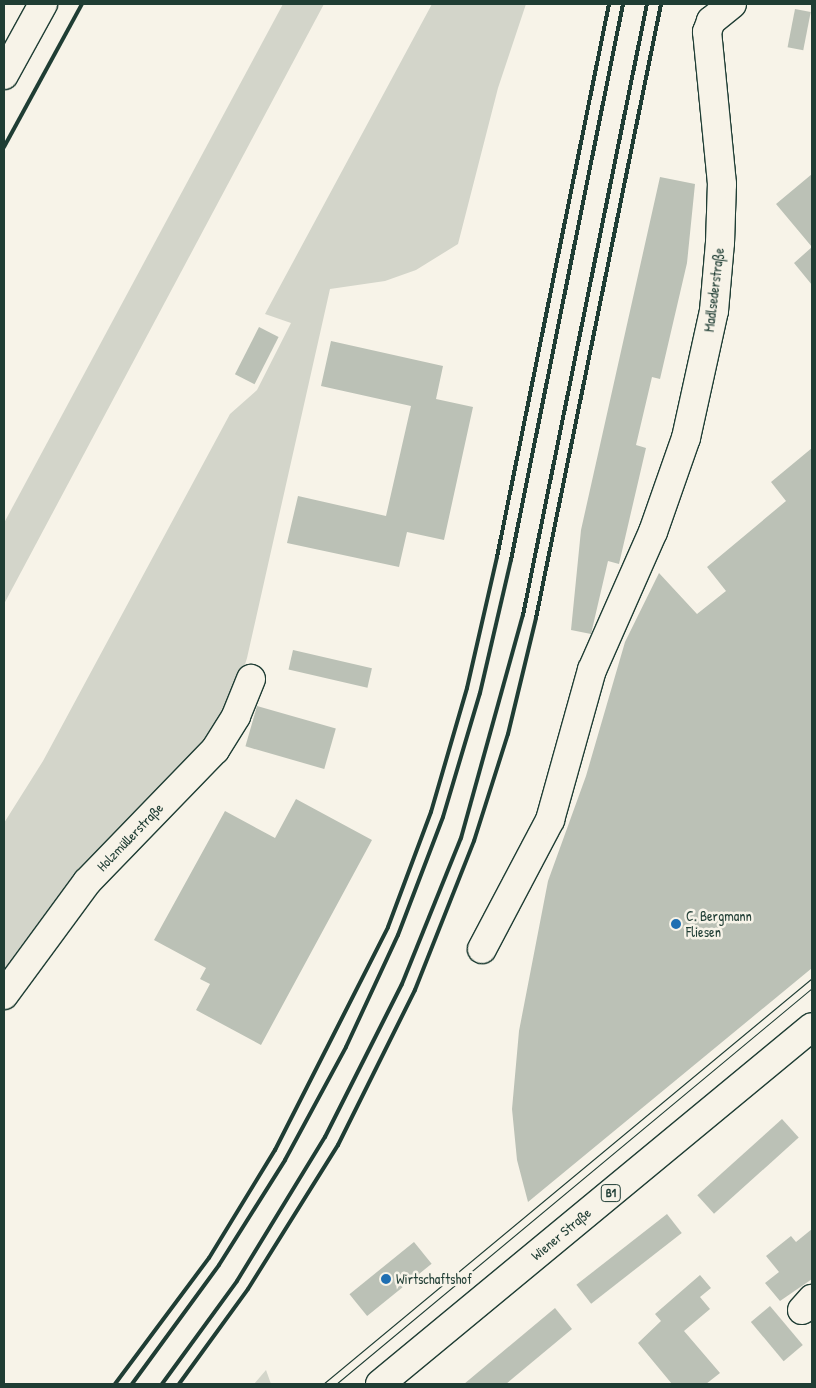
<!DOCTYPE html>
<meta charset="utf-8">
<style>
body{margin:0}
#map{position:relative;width:816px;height:1388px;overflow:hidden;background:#f7f3e8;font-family:"Patrick Hand",sans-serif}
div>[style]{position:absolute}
.green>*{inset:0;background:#d3d5ca}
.building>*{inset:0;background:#bbc1b6;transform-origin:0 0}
.roads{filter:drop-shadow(1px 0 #1f3d34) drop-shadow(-1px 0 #1f3d34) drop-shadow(0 1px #1f3d34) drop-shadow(0 -1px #1f3d34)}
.minor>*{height:28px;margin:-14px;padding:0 14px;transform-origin:14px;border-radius:14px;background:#f7f3e8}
.major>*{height:28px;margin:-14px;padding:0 14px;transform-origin:14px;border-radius:14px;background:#f7f3e8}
.tram>*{height:1px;margin:-0.5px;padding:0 0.5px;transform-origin:0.5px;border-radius:0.5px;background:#1f3d34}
.rail>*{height:4px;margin:-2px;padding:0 2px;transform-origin:2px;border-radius:2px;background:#1f3d34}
.dots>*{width:14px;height:14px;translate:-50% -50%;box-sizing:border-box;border:2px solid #f7f3e8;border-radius:50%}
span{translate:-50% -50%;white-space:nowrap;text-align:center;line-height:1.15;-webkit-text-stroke:5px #f7f3e8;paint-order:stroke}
.shield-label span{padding:1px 4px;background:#f7f3e8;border:1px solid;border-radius:4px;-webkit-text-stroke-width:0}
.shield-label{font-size:12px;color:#1f3d34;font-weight:700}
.street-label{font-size:14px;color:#1f3d34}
.poi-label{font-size:14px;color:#1f3d34}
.left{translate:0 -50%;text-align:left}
.frame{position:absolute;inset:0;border:5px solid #1f3d34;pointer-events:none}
</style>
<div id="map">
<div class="green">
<div style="clip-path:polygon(283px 4px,324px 4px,4px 604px,4px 523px)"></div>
<div style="clip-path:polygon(432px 4px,526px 4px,498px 88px,458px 244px,416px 270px,385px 281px,330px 289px,247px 658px,232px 706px,213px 739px,4px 979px,4px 823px,43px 761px,230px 414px,257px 390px,291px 323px,265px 314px)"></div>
<div style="clip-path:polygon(266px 1370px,271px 1384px,254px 1384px)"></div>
</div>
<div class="building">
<div style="left:795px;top:9px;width:16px;height:39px;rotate:11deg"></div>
<div style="clip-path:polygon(812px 174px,812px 285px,794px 263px,812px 247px,776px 204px)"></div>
<div style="clip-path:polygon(660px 177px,695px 184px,687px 263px,660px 379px,652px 377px,636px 445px,646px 448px,619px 564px,608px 561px,591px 634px,571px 630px,581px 530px)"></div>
<div style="left:259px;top:327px;width:22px;height:53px;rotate:27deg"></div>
<div style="clip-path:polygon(331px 341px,443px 366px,436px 399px,473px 407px,444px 540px,407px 532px,399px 567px,287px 543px,298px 496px,386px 516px,411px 406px,321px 386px)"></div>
<div style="clip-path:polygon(812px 448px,812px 968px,528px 1202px,517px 1160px,512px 1109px,519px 1031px,548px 881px,586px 776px,625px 642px,659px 573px,697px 614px,726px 591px,707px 567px,786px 501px,771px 482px)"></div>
<div style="left:293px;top:650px;width:81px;height:20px;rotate:13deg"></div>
<div style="left:257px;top:706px;width:82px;height:42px;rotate:16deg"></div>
<div style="clip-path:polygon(296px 799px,372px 840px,261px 1045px,196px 1010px,210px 984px,200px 979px,206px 968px,154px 940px,225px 811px,275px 838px)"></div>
<div style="left:782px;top:1119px;width:25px;height:114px;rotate:48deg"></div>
<div style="left:667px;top:1214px;width:24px;height:115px;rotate:52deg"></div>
<div style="clip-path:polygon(812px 1229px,812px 1279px,780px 1301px,765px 1283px,779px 1272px,766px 1256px,791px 1236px,796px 1242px)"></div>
<div style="left:414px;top:1242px;width:28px;height:83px;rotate:51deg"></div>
<div style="clip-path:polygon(700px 1275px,711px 1288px,700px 1297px,710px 1309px,684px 1331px,720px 1373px,706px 1384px,672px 1384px,638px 1343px,661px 1321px,655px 1314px)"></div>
<div style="left:770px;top:1306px;width:51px;height:25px;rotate:50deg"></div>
<div style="clip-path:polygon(555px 1308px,572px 1329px,506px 1384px,464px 1384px)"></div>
</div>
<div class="roads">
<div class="minor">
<div style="left:482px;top:949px;width:146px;rotate:-62.2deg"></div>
<div style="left:550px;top:820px;width:156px;rotate:-74.4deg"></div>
<div style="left:592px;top:670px;width:151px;rotate:-66.2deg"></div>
<div style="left:653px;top:532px;width:100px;rotate:-70.7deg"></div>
<div style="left:686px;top:438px;width:130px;rotate:-77.6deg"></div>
<div style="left:714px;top:311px;width:68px;rotate:-85deg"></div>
<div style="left:720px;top:243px;width:59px;rotate:-88.1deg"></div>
<div style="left:722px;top:184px;width:153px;rotate:-95.6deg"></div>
<div style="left:707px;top:32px;width:12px;rotate:-70deg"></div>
<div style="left:711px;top:21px;width:27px;rotate:-39deg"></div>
<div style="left:4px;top:995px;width:140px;rotate:-53.7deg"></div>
<div style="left:87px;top:882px;width:184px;rotate:-45.9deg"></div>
<div style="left:215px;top:750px;width:40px;rotate:-58deg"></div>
<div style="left:236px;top:716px;width:40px;rotate:-68deg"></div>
<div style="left:802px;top:1310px;width:15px;rotate:-48deg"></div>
</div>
<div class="major">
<div style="left:4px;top:75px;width:81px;rotate:-61.2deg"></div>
<div style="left:380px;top:1384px;width:560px;rotate:-39.57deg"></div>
</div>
</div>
<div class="tram">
<div style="left:323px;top:1384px;width:636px;rotate:-39.7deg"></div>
<div style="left:336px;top:1384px;width:619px;rotate:-39.76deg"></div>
</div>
<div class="rail">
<div style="left:4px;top:147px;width:163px;rotate:-61.4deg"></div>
<div style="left:115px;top:1384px;width:157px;rotate:-53.3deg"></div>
<div style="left:209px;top:1258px;width:127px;rotate:-58.6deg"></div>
<div style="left:275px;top:1150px;width:250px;rotate:-63.1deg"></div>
<div style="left:388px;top:927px;width:123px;rotate:-69.5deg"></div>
<div style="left:431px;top:812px;width:129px;rotate:-73.8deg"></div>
<div style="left:467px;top:688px;width:134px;rotate:-77.1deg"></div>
<div style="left:497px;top:557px;width:564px;rotate:-78.55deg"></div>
<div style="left:132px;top:1384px;width:147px;rotate:-53.8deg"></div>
<div style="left:219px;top:1265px;width:124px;rotate:-57.8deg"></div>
<div style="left:285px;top:1160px;width:128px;rotate:-61.6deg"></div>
<div style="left:346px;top:1047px;width:123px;rotate:-65.1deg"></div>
<div style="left:398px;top:935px;width:126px;rotate:-69.1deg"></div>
<div style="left:443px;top:817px;width:129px;rotate:-73.4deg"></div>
<div style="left:480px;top:693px;width:137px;rotate:-76.9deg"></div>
<div style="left:511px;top:560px;width:567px;rotate:-78.61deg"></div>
<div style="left:162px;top:1384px;width:127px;rotate:-53.9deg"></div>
<div style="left:237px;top:1281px;width:169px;rotate:-58.6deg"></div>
<div style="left:325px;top:1137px;width:171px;rotate:-63.3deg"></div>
<div style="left:402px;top:984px;width:157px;rotate:-68deg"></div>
<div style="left:461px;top:838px;width:231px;rotate:-74.5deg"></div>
<div style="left:523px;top:615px;width:623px;rotate:-78.53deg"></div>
<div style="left:179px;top:1384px;width:117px;rotate:-54deg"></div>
<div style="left:248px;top:1289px;width:170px;rotate:-58deg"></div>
<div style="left:338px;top:1145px;width:173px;rotate:-63.6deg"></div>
<div style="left:415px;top:990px;width:160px;rotate:-68.4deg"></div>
<div style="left:474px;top:841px;width:112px;rotate:-72.4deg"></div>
<div style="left:508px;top:734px;width:119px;rotate:-76.4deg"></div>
<div style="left:536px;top:618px;width:627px;rotate:-78.49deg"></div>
</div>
<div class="dots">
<div style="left:676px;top:924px;background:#1f6fb2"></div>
<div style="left:386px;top:1279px;background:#1f6fb2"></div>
</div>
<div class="shield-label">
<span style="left:611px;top:1193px">B1</span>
</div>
<div class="street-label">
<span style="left:714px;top:290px;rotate:-83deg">Madlsederstraße</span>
<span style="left:130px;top:837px;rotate:-46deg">Holzmüllerstraße</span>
<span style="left:561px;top:1234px;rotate:-40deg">Wiener Straße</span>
</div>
<div class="poi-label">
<span class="left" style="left:686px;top:924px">C. Bergmann<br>Fliesen</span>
<span class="left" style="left:396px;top:1279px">Wirtschaftshof</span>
</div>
<div class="frame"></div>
</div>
